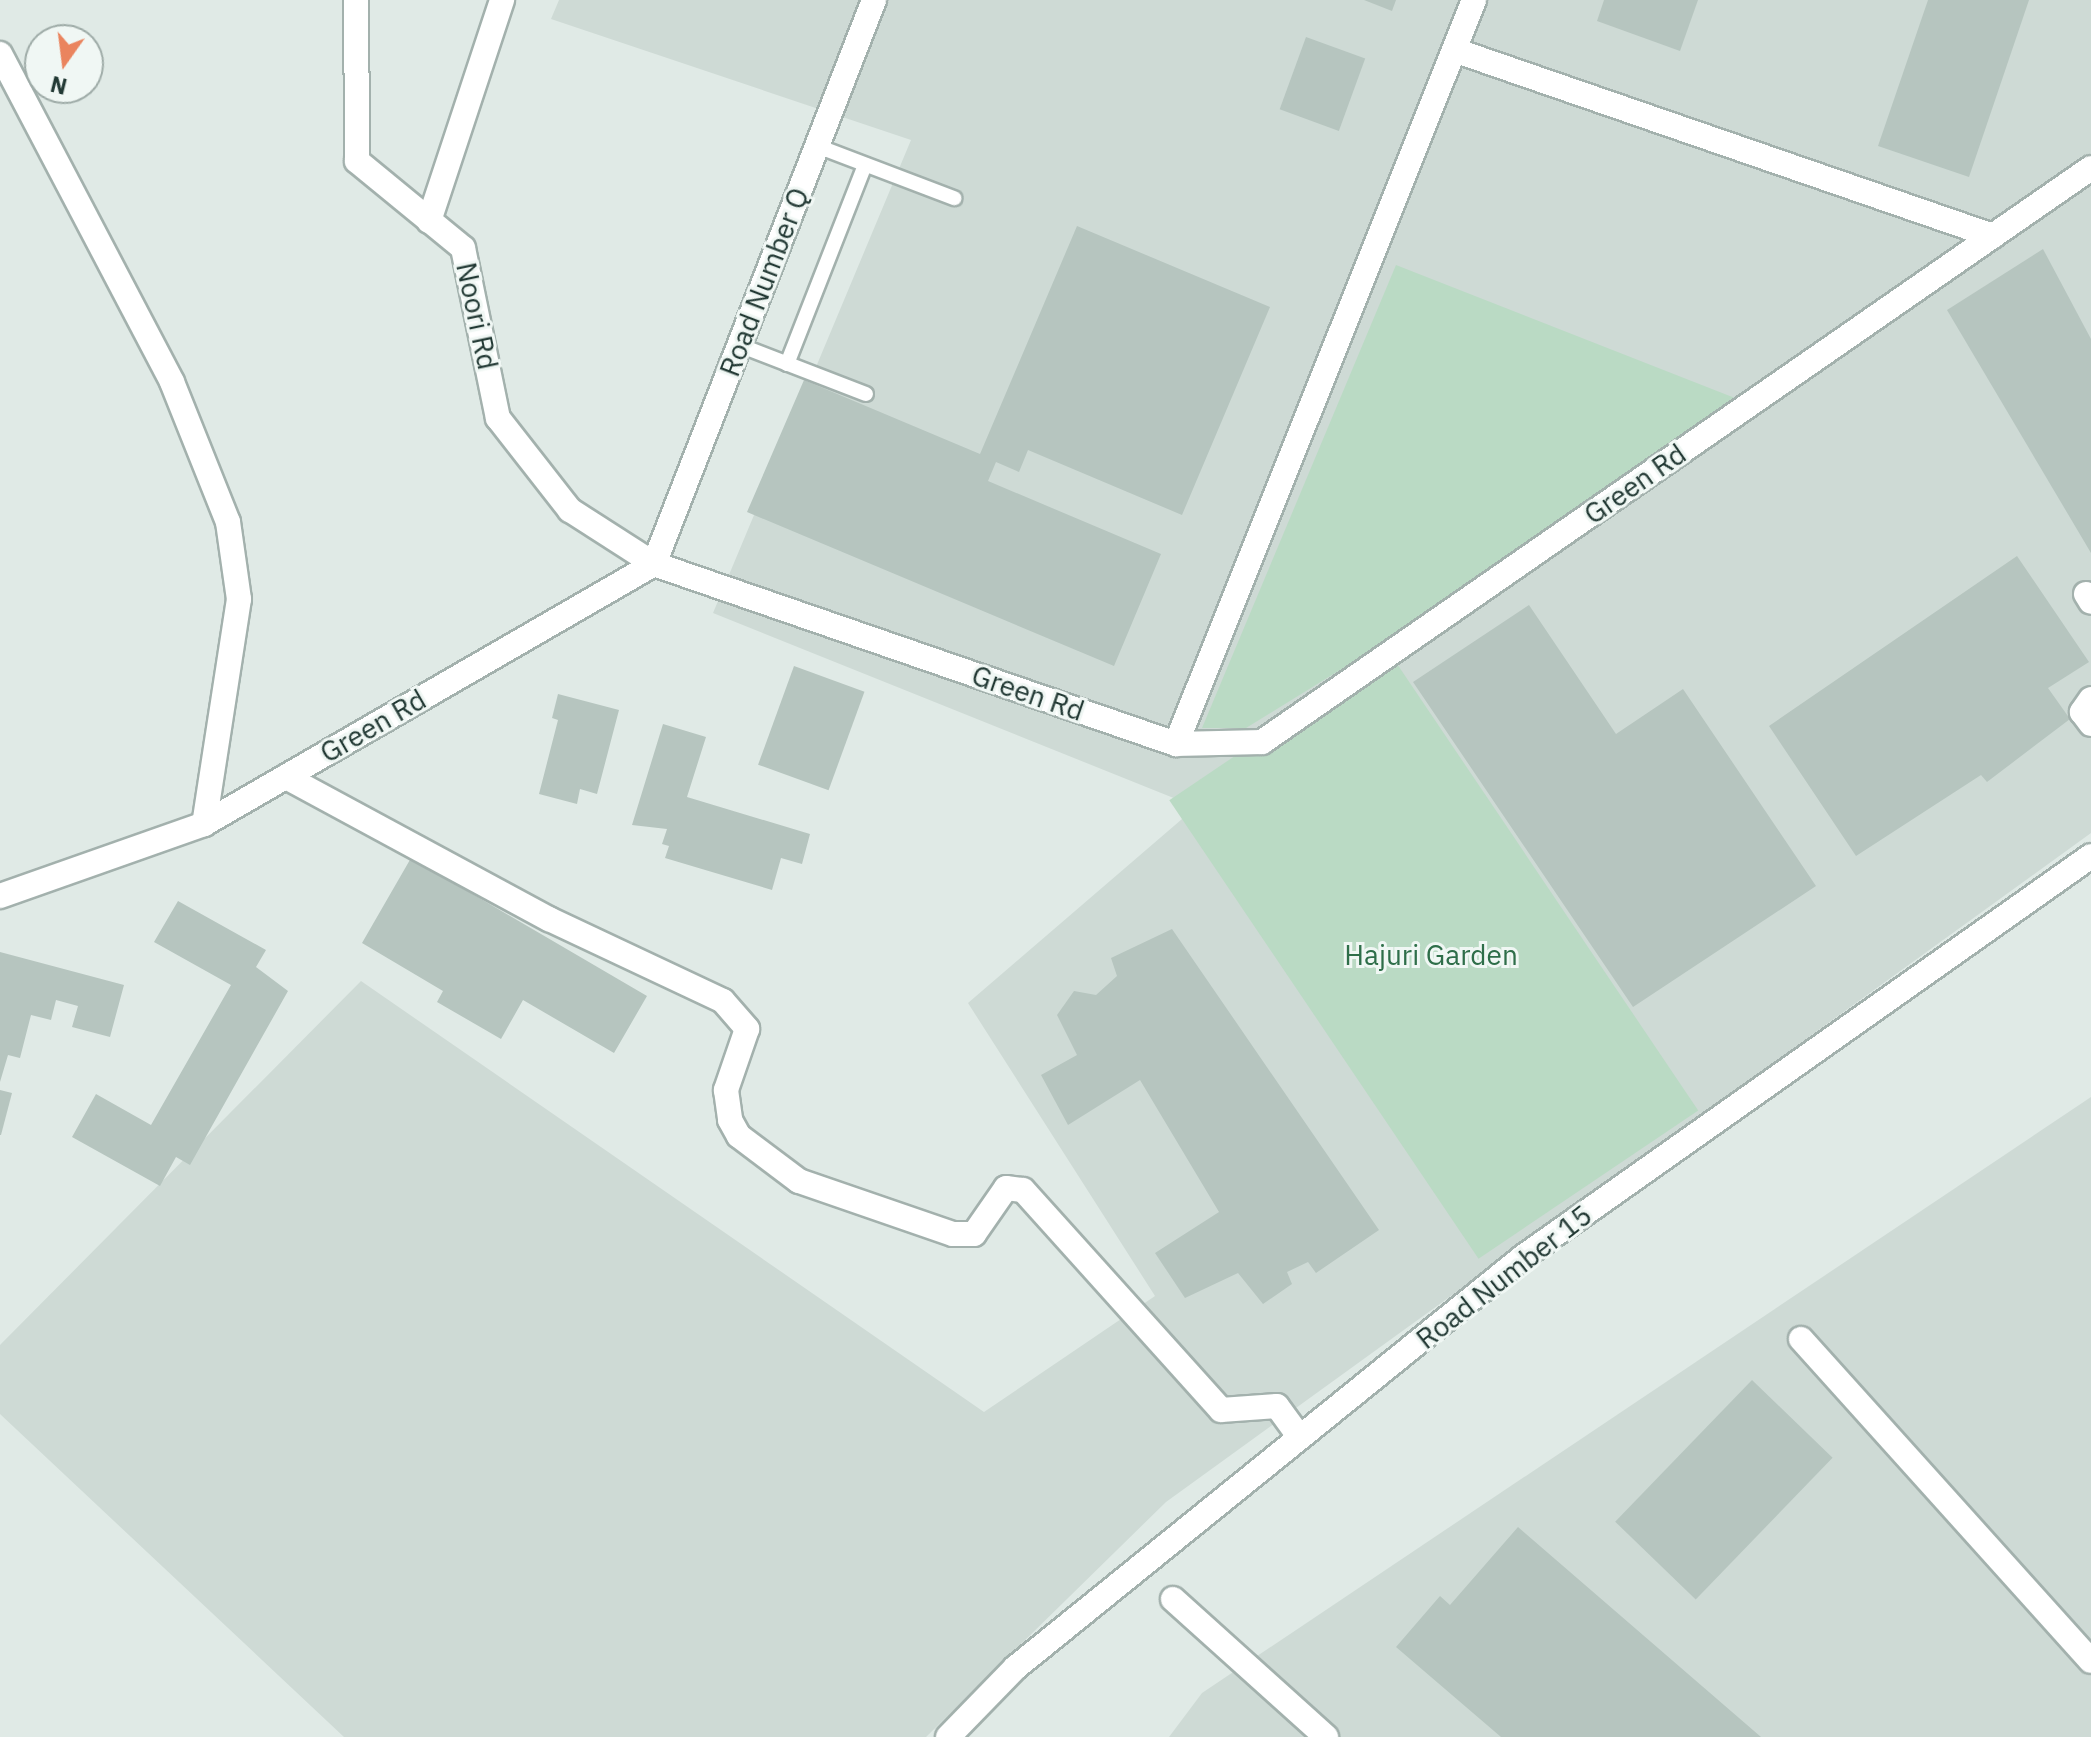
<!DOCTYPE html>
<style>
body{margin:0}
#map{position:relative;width:2091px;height:1737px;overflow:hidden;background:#e0eae6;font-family:"IBM Plex Sans",sans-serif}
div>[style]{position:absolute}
.built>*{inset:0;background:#cedad5}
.green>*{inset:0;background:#badac4;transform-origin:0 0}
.building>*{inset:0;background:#b6c5bf;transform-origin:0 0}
.roads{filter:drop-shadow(2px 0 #a3b1ad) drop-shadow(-2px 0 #a3b1ad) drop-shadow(0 2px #a3b1ad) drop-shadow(0 -2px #a3b1ad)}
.lane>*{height:14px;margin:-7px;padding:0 7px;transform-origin:7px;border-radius:7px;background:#fff}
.street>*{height:24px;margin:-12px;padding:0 12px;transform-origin:12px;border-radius:12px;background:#fff}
span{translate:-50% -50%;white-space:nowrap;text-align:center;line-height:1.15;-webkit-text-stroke:6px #f0f7f4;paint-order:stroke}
.street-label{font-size:28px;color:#223934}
.park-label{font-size:28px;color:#2e6e49}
.north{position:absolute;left:24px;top:24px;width:80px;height:80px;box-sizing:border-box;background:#f0f7f4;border:2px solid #9eaba7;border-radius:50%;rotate:194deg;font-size:22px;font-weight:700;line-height:32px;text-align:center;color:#223934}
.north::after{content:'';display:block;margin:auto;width:28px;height:36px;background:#ea845e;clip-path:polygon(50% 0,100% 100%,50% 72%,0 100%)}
</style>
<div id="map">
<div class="built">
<div style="clip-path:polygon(559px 0,2091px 0,2091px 833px,1166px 1502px,926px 1737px,344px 1737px,0 1414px,0 1345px,361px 981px,984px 1412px,1155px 1296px,968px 1003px,1196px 807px,713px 613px,911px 140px,551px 19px)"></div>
<div style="clip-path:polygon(2091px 1097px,2091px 1737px,1169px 1737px,1202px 1693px)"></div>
</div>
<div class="green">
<div style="clip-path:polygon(1396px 265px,1740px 400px,1374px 649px,1246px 728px,1202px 728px)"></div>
<div style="left:1389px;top:652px;width:553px;height:265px;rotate:56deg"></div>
</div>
<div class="building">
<div style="clip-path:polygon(1364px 0,1396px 0,1392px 11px)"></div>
<div style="clip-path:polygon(1604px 0,1698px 0,1680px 51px,1597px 21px)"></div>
<div style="clip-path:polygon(1928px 0,2029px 0,1969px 177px,1878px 146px)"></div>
<div style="left:1306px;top:37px;width:63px;height:77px;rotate:20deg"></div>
<div style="clip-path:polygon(1077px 226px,1270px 307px,1182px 515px,1028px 450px,1019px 472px,996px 462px,988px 481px,1161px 554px,1114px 666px,747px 512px,804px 380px,980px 454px)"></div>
<div style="clip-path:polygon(2043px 249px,2091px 339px,2091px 553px,1947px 310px)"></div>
<div style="clip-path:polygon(2017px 556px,2089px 662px,2048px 688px,2070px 719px,1987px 782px,1981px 775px,1856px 856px,1769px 726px)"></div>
<div style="clip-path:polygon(1529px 605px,1616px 734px,1683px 689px,1816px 886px,1633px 1007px,1413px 682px)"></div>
<div style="left:794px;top:666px;width:75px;height:105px;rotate:20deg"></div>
<div style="clip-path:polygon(558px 694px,619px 710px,597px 794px,580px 789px,577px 804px,539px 794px,558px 720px,552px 718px)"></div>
<div style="clip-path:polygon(663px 724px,706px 737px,687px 797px,810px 834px,802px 864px,781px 858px,772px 890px,665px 858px,669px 846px,662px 844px,667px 829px,632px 825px)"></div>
<div style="clip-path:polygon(411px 858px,647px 996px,614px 1053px,523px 1000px,501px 1039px,437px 1002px,443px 991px,362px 943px)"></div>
<div style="clip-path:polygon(178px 901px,266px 950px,256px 967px,288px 991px,190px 1165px,176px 1157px,160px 1186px,72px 1137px,96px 1094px,151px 1125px,231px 985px,154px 942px)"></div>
<div style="clip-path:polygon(1172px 929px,1379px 1230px,1316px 1273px,1308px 1262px,1287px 1272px,1292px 1284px,1263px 1304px,1238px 1273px,1185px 1298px,1155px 1253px,1219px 1212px,1140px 1080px,1068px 1125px,1041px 1075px,1077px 1055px,1057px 1015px,1074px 991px,1096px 995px,1117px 976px,1111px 958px)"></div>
<div style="clip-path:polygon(0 952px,124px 985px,110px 1037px,72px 1027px,78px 1006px,56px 1000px,51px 1020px,31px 1015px,20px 1058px,8px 1055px,0 1082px)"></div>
<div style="clip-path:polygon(0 1090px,12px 1093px,1px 1135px,0 1135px)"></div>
<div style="left:1752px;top:1380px;width:112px;height:197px;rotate:44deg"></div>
<div style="clip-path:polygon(1518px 1527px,1761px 1737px,1501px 1737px,1396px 1647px,1440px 1596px,1450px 1605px)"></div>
</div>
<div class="roads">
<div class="lane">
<div style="left:817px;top:146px;width:147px;rotate:20.8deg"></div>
<div style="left:739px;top:345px;width:136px;rotate:21.1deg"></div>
<div style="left:787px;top:364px;width:214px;rotate:-68.6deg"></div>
</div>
<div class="street">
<div style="left:356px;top:0;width:161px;rotate:89.6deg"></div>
<div style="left:357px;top:161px;width:137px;rotate:39.4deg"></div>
<div style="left:463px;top:248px;width:174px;rotate:78.4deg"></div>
<div style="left:498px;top:418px;width:117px;rotate:52deg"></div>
<div style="left:570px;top:510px;width:100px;rotate:32.7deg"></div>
<div style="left:654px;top:564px;width:605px;rotate:-68.69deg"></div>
<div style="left:1454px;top:50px;width:570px;rotate:19.04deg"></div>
<div style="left:0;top:54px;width:370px;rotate:62.3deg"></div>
<div style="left:172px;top:382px;width:151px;rotate:68.2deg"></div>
<div style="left:228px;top:522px;width:78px;rotate:81.9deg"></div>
<div style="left:239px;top:599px;width:228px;rotate:98.8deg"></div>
<div style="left:429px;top:221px;width:233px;rotate:-71.7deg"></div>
<div style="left:2086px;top:594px;width:9px;rotate:58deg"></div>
<div style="left:2091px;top:699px;width:16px;rotate:125deg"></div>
<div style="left:2082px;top:712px;width:15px;rotate:53deg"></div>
<div style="left:1176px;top:744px;width:801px;rotate:-68.17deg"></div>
<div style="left:286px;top:777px;width:299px;rotate:28.4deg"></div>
<div style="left:549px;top:919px;width:192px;rotate:25.2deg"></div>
<div style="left:723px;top:1001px;width:37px;rotate:49deg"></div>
<div style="left:747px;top:1029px;width:65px;rotate:109deg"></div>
<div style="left:726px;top:1090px;width:30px;rotate:82deg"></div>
<div style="left:730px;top:1120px;width:18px;rotate:61deg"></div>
<div style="left:739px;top:1136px;width:75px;rotate:36.9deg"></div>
<div style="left:799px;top:1181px;width:163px;rotate:19deg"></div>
<div style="left:953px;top:1234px;width:21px"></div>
<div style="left:974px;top:1234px;width:56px;rotate:-55.2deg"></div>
<div style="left:1006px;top:1188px;width:17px;rotate:7deg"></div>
<div style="left:1023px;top:1190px;width:296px;rotate:48deg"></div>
<div style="left:1221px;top:1410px;width:56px;rotate:-4.1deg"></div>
<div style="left:1277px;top:1406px;width:39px;rotate:54deg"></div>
<div style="left:0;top:896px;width:216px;rotate:-19.4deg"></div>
<div style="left:204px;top:824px;width:520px;rotate:-30.02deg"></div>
<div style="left:654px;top:564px;width:552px;rotate:19.03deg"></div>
<div style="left:1176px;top:744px;width:86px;rotate:-1.3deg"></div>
<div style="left:1262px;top:742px;width:1008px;rotate:-34.7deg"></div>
<div style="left:1801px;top:1339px;width:433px;rotate:48deg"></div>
<div style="left:1173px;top:1599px;width:206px;rotate:42deg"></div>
<div style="left:948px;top:1737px;width:96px;rotate:-45.8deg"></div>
<div style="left:1015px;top:1668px;width:653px;rotate:-38.97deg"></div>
<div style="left:1523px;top:1257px;width:695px;rotate:-35.22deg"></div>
</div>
</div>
<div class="street-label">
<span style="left:764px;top:282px;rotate:-69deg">Road Number Q</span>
<span style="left:477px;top:316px;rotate:78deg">Noori Rd</span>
<span style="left:1635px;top:484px;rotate:-35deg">Green Rd</span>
<span style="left:1028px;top:693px;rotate:19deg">Green Rd</span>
<span style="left:373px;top:726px;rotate:-30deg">Green Rd</span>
<span style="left:1504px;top:1277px;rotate:-38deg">Road Number 15</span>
</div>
<div class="park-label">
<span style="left:1431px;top:955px">Hajuri Garden</span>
</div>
<div class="north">N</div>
</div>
